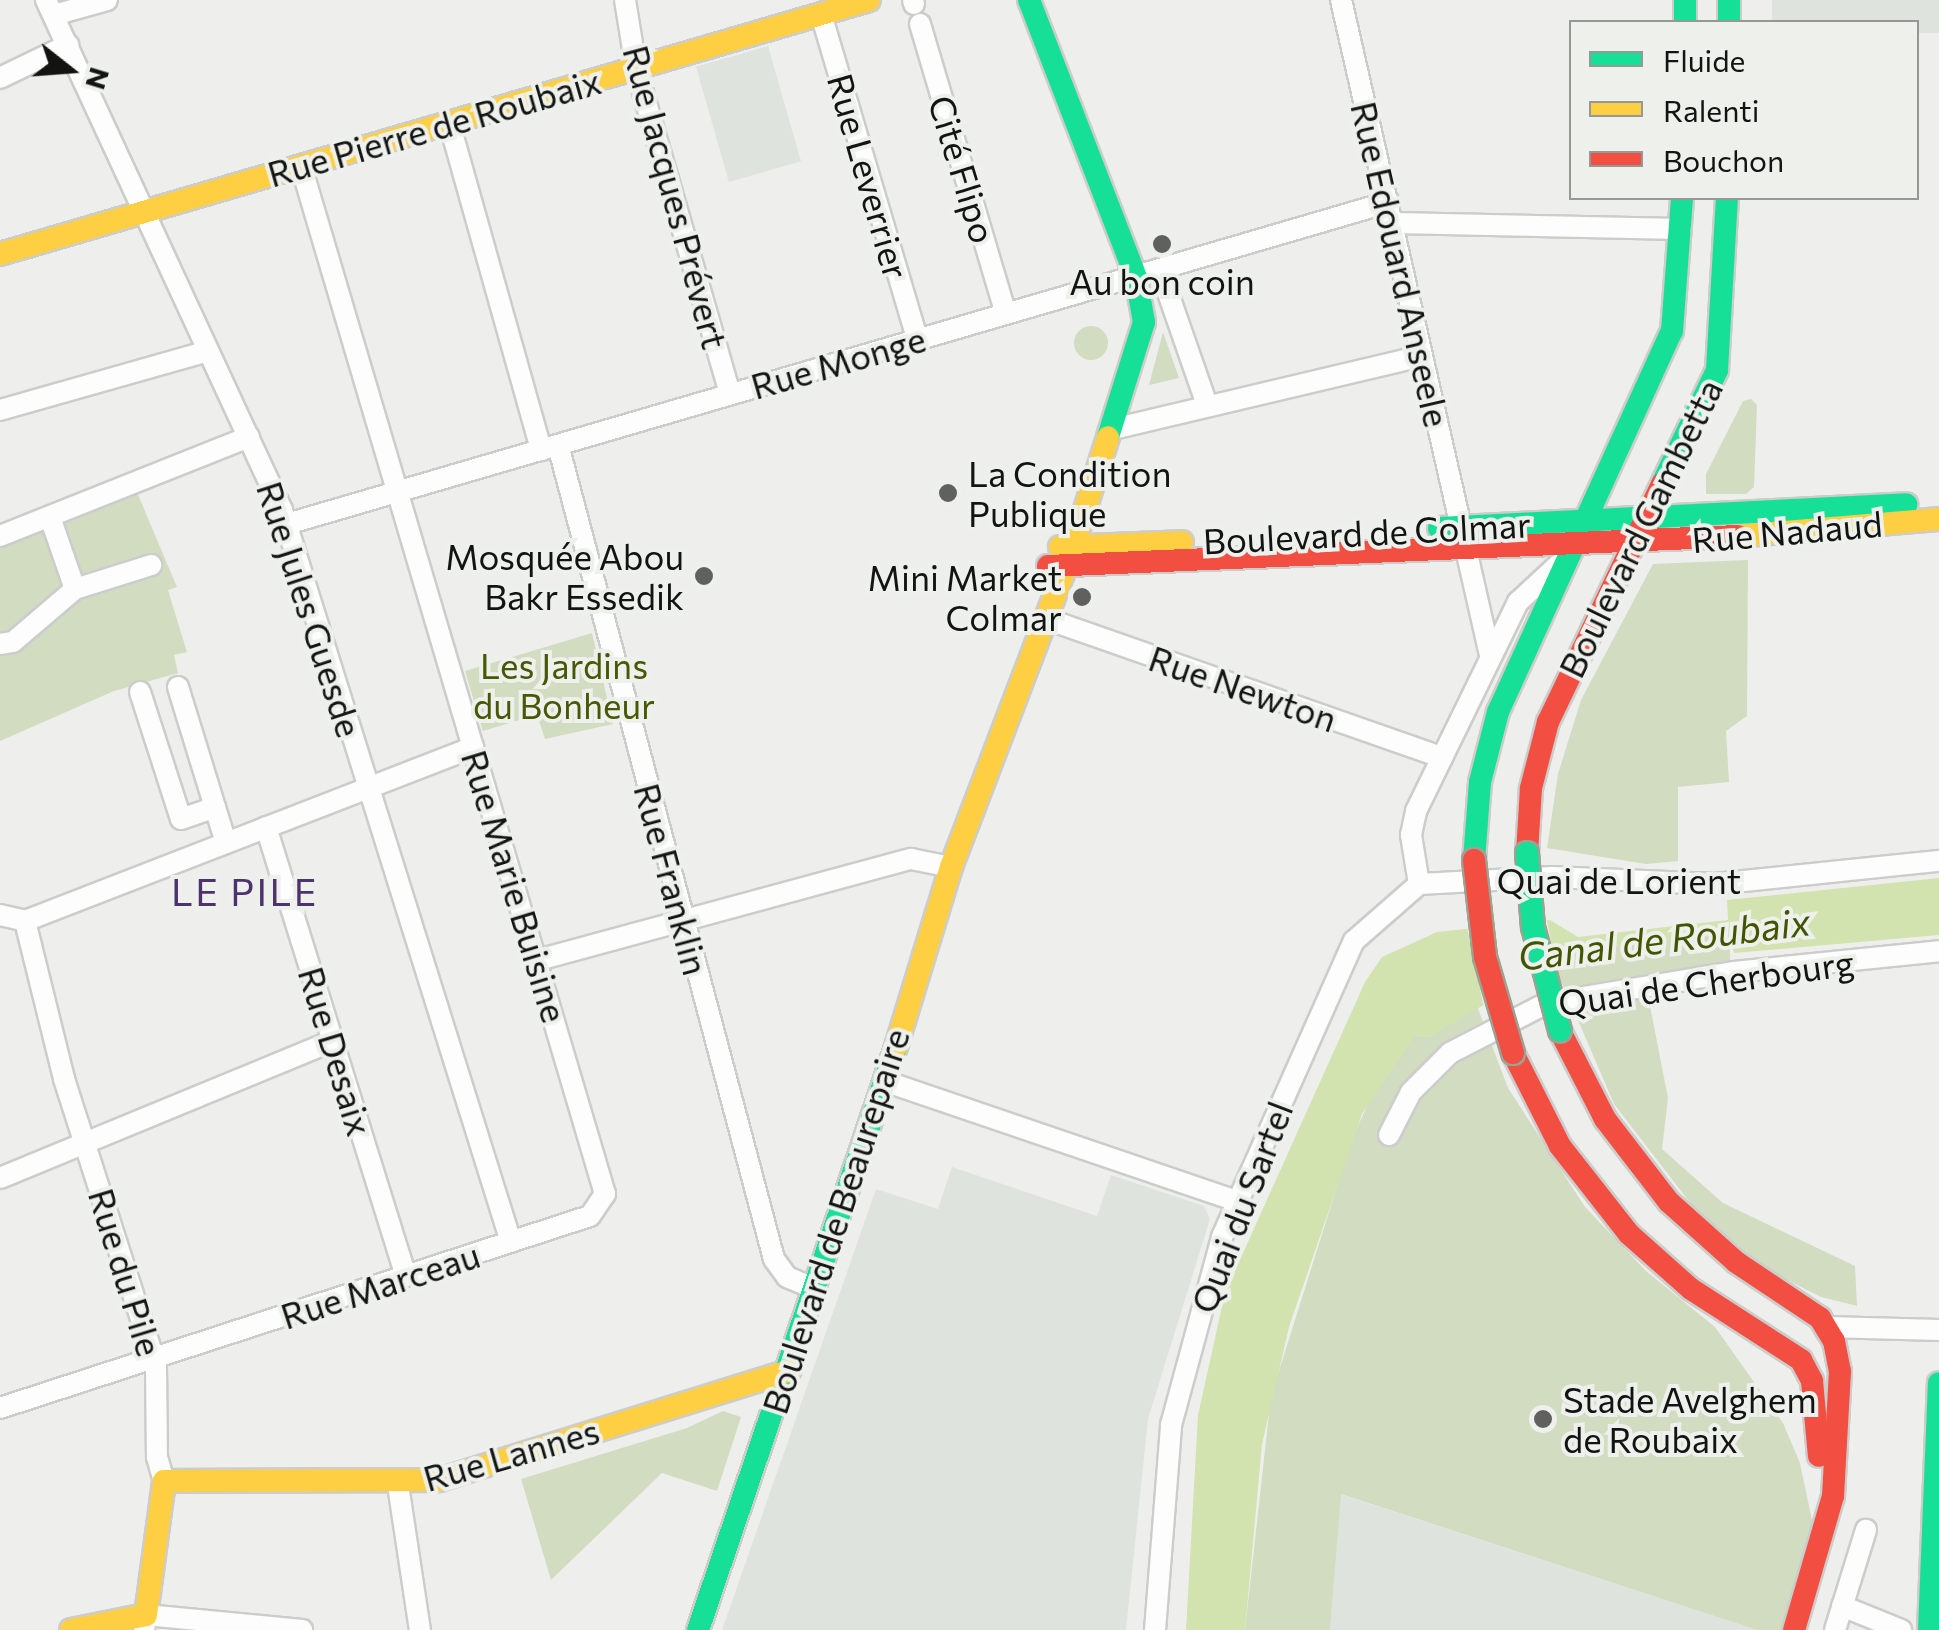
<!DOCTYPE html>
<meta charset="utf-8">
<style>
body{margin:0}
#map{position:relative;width:1939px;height:1630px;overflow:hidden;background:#eeefed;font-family:Commissioner,sans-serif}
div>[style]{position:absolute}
.built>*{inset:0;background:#dfe3dd;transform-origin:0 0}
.green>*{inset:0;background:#d2dcc1}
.round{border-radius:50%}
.water>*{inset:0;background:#d2e3af}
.pier>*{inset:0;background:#eeefed}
.roads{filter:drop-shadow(2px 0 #cccdcb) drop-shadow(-2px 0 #cccdcb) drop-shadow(0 2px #cccdcb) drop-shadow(0 -2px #cccdcb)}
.street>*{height:20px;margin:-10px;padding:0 10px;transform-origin:10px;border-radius:10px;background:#fcfdfc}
.fast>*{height:22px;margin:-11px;padding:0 11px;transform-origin:11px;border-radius:11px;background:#16e098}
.slow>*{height:22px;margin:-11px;padding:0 11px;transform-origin:11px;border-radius:11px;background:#ffcf43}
.jam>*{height:22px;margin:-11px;padding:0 11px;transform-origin:11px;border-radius:11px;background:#f24e42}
.bridges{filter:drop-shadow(2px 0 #9da292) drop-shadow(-2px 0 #9da292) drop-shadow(0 2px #9da292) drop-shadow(0 -2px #9da292)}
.fast-bridge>*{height:22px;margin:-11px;padding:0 11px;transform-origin:11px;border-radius:11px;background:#16e098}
.jam-bridge>*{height:22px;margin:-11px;padding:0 11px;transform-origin:11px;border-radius:11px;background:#f24e42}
.dots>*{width:28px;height:28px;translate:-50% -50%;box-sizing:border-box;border:5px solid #eef0ec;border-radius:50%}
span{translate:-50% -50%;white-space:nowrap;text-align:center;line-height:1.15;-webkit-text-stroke:8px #eef0ec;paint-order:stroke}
.street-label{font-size:35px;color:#131412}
.poi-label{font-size:35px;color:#131412}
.left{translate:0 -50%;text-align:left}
.right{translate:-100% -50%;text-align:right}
.park-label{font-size:35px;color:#455805}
.neighbourhood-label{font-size:38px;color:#4d326d;letter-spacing:2.5px}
.water-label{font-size:38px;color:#415500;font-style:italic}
.legend{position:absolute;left:1569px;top:20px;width:350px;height:180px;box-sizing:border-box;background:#eef0ec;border:2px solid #969895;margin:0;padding:12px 18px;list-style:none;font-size:30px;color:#131412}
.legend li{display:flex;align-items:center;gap:20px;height:50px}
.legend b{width:50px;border:2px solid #969895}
.north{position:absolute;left:20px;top:20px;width:100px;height:100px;-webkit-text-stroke:8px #eef0ec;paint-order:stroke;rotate:107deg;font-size:28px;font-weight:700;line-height:40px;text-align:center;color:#131412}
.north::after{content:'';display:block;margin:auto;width:35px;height:45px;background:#131412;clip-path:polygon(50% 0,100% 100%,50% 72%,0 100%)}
</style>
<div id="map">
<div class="built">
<div style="clip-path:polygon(1772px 0,1939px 0,1939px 33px,1917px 33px,1916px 22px,1772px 22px)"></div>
<div style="left:768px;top:46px;width:120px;height:75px;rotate:74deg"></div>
<div style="clip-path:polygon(952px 1167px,1097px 1216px,1111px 1175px,1204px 1206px,1210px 1219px,1148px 1419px,1126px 1630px,722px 1630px,876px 1189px,938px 1209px)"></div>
<div style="clip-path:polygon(1340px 1494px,1757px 1630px,1330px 1630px)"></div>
</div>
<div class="green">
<div class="round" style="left:1074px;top:326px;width:34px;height:34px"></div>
<div style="clip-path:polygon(1163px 332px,1179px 378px,1149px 385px)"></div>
<div style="clip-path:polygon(1751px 399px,1757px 405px,1754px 487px,1746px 494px,1706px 494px,1706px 474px,1743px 401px)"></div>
<div style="clip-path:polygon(136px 490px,177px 587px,168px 590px,187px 652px,174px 655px,178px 673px,114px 691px,0 741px,0 546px)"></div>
<div style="clip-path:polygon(1748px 560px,1747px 716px,1726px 731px,1729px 782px,1678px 787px,1678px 861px,1646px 864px,1547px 848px,1558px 774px,1581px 700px,1653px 564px)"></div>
<div style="clip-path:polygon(592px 633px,613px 724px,545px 739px,537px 715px,483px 731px,465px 671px)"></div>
<div style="clip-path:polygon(1730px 933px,1730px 961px,1644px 975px,1668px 1098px,1662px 1149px,1723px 1203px,1855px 1266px,1857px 1306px,1821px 1297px,1758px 1265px,1708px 1226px,1614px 1104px,1556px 969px,1578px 950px)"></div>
<div style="clip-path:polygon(1477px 1006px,1508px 1088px,1585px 1207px,1646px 1271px,1715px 1327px,1783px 1423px,1800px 1463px,1813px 1525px,1781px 1630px,1757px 1630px,1341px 1494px,1330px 1630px,1245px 1630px,1271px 1396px,1352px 1139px,1378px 1082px,1415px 1035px,1429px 1037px)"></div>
<div style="clip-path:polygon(723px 1411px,741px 1417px,717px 1491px,662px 1473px,551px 1580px,521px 1479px,687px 1428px)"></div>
</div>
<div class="water">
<div style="clip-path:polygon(1939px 878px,1939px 935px,1734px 953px,1729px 933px,1578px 950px,1429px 1037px,1415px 1035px,1362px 1114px,1289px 1327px,1262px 1444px,1245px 1630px,1186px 1630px,1198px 1415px,1225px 1293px,1365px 982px,1382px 957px,1437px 932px,1550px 920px,1578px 937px,1728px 920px,1727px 900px)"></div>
</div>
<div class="pier">
<div style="clip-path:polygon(1546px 915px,1557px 974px,1484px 1008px,1466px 923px)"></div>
</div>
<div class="roads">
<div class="street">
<div style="left:46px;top:0;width:562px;rotate:65.17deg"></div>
<div style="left:282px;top:510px;width:767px;rotate:72.63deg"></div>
<div style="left:625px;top:0;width:69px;rotate:80.8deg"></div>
<div style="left:636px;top:68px;width:339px;rotate:73.9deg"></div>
<div style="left:913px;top:0;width:4px;rotate:76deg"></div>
<div style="left:1341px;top:0;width:540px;rotate:77.17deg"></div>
<div style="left:821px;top:14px;width:339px;rotate:73.5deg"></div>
<div style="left:54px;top:15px;width:55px;rotate:-15.8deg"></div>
<div style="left:920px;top:24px;width:302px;rotate:73.5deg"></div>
<div style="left:0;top:78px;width:76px;rotate:-25.9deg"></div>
<div style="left:449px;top:122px;width:341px;rotate:74.3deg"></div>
<div style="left:1393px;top:223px;width:288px;rotate:1.2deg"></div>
<div style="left:1160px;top:270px;width:143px;rotate:70.8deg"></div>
<div style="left:0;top:410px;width:216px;rotate:-15.8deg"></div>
<div style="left:1109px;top:430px;width:321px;rotate:-13.3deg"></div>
<div style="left:558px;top:445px;width:842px;rotate:75.14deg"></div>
<div style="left:774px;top:1259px;width:22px;rotate:54deg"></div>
<div style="left:787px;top:1277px;width:33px;rotate:23deg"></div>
<div style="left:50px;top:517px;width:76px;rotate:70.9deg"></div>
<div style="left:287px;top:524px;width:1148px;rotate:-16.29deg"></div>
<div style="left:0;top:536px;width:268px;rotate:-21.7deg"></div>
<div style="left:1465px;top:545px;width:113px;rotate:77.2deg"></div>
<div style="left:1044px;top:618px;width:422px;rotate:19.3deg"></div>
<div style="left:0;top:644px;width:13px;rotate:-9deg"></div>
<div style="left:13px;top:642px;width:82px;rotate:-40.5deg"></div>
<div style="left:75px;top:589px;width:80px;rotate:-17.5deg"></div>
<div style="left:178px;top:687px;width:163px;rotate:72.9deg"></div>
<div style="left:140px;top:692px;width:133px;rotate:72.1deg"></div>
<div style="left:181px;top:819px;width:36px;rotate:-19deg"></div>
<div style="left:266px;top:827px;width:470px;rotate:72.7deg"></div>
<div style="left:1419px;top:884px;width:133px;rotate:-3deg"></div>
<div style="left:1552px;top:877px;width:163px;rotate:2.5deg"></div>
<div style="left:1715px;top:884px;width:225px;rotate:-5.9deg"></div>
<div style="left:1419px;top:884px;width:50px;rotate:-99.3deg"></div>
<div style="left:1411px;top:835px;width:25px;rotate:-78deg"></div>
<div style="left:1416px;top:811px;width:233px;rotate:-64deg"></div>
<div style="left:1518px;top:602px;width:56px;rotate:-42.8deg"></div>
<div style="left:0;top:915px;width:26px;rotate:13deg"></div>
<div style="left:25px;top:921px;width:481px;rotate:-21.2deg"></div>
<div style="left:25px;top:921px;width:163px;rotate:76.1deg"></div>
<div style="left:64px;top:1079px;width:301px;rotate:72.2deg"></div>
<div style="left:156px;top:1366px;width:91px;rotate:89.4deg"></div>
<div style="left:157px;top:1457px;width:25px;rotate:74deg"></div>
<div style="left:538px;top:960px;width:386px;rotate:-15.2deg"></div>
<div style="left:911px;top:859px;width:41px;rotate:11.3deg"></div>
<div style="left:887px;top:1082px;width:369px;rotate:18.8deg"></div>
<div style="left:1389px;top:1135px;width:48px;rotate:-62.9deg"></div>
<div style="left:1411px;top:1092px;width:55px;rotate:-45deg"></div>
<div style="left:1450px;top:1053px;width:109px;rotate:-27.3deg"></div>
<div style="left:1547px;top:1003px;width:190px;rotate:-9.4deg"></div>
<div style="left:1734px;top:972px;width:206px;rotate:-5.8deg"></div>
<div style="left:0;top:1178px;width:360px;rotate:-22.4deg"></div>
<div style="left:1827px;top:1327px;width:112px;rotate:1.5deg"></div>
<div style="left:0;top:1408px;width:620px;rotate:-18.03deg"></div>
<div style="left:590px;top:1216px;width:27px;rotate:-56deg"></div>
<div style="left:605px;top:1194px;width:1072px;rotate:-106.47deg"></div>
<div style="left:398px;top:1485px;width:147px;rotate:81.4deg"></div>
<div style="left:1842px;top:1606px;width:64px;rotate:22.1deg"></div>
<div style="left:144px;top:1630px;width:15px;rotate:-82deg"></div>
<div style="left:146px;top:1615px;width:157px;rotate:5.5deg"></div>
<div style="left:1155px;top:1630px;width:206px;rotate:-85.5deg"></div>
<div style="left:1171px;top:1425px;width:195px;rotate:-74.8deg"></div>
<div style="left:1222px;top:1237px;width:324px;rotate:-66deg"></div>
<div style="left:1354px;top:941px;width:86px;rotate:-41.2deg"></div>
<div style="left:1835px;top:1630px;width:105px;rotate:-72.8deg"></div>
</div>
<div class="fast">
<div style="left:1029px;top:0;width:298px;rotate:68.9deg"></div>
<div style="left:1136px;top:278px;width:45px;rotate:79.7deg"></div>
<div style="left:1144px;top:322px;width:121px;rotate:107.4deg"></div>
<div style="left:1685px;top:0;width:22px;rotate:90deg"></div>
<div style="left:1729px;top:0;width:22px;rotate:90deg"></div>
<div style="left:1662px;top:484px;width:127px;rotate:-64.2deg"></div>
<div style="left:1717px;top:370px;width:172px;rotate:-86.7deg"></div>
<div style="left:1439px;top:528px;width:468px;rotate:-2.9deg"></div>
<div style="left:1474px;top:860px;width:78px;rotate:-85.6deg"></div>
<div style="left:1480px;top:782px;width:72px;rotate:-75.6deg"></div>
<div style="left:1498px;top:712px;width:419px;rotate:-65.5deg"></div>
<div style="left:1672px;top:331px;width:133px;rotate:-85.7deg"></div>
<div style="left:698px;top:1630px;width:616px;rotate:-71.24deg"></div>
<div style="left:1929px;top:1630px;width:247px;rotate:-87.7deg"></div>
</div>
<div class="slow">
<div style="left:0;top:254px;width:905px;rotate:-16.29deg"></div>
<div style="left:1737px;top:536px;width:203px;rotate:-4.8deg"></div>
<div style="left:1060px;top:547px;width:122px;rotate:-2.3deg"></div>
<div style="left:896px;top:1047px;width:188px;rotate:-73deg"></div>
<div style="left:951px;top:867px;width:342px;rotate:-69.1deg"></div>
<div style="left:1073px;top:547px;width:115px;rotate:-72.3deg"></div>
<div style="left:71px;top:1630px;width:76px;rotate:-11.3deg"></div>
<div style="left:146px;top:1615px;width:135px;rotate:-82.3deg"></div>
<div style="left:164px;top:1481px;width:275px;rotate:-0.2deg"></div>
<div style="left:439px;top:1480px;width:367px;rotate:-17.3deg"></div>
</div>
<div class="jam">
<div style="left:1048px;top:566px;width:690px;rotate:-2.49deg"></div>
<div style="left:1527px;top:853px;width:65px;rotate:-86.5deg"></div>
<div style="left:1531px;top:788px;width:68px;rotate:-75.6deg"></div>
<div style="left:1548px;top:722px;width:264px;rotate:-64.4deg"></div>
<div style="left:1560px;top:1031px;width:99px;rotate:62.9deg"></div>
<div style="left:1605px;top:1119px;width:105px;rotate:52.4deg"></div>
<div style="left:1669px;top:1202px;width:90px;rotate:41.8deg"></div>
<div style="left:1736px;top:1262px;width:101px;rotate:33.7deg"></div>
<div style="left:1820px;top:1318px;width:27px;rotate:59deg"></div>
<div style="left:1834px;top:1341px;width:31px;rotate:79deg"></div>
<div style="left:1840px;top:1371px;width:125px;rotate:93.2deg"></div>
<div style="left:1833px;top:1496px;width:140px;rotate:106.2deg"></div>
<div style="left:1513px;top:1053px;width:104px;rotate:63.2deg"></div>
<div style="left:1560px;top:1146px;width:112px;rotate:51.9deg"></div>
<div style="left:1629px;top:1234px;width:83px;rotate:41.6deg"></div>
<div style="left:1691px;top:1289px;width:131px;rotate:32.8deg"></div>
<div style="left:1801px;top:1360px;width:24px;rotate:62deg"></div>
<div style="left:1812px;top:1381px;width:75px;rotate:84.7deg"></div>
</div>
</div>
<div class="bridges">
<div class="fast-bridge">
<div style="left:1527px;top:853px;width:74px;rotate:85.4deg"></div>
<div style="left:1533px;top:927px;width:107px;rotate:75.4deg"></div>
</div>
<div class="jam-bridge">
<div style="left:1474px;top:860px;width:98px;rotate:83.5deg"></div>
<div style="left:1485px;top:957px;width:100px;rotate:73.7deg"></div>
</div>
</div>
<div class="dots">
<div style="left:1162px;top:244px;background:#60615f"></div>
<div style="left:948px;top:493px;background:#60615f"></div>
<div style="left:704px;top:576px;background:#60615f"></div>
<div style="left:1082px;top:597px;background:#60615f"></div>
<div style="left:1543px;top:1419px;background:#60615f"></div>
</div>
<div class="street-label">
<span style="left:434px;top:127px;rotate:-16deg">Rue Pierre de Roubaix</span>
<span style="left:963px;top:169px;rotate:73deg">Cité Flipo</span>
<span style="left:869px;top:176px;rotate:74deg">Rue Leverrier</span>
<span style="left:676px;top:197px;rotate:75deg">Rue Jacques Prévert</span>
<span style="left:1401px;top:264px;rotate:77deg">Rue Edouard Anseele</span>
<span style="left:838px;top:362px;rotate:-16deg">Rue Monge</span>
<span style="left:1640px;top:528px;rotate:-64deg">Boulevard Gambetta</span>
<span style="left:1787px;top:531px;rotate:-5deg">Rue Nadaud</span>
<span style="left:1367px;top:532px;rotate:-3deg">Boulevard de Colmar</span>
<span style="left:310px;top:609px;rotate:72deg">Rue Jules Guesde</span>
<span style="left:1243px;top:688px;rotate:19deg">Rue Newton</span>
<span style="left:672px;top:879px;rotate:75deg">Rue Franklin</span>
<span style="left:1619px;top:880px">Quai de Lorient</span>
<span style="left:515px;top:886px;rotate:73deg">Rue Marie Buisine</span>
<span style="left:1706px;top:982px;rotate:-8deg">Quai de Cherbourg</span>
<span style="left:336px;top:1051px;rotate:73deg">Rue Desaix</span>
<span style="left:1241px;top:1207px;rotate:-69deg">Quai du Sartel</span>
<span style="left:835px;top:1221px;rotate:-72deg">Boulevard de Beaurepaire</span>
<span style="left:126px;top:1272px;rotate:73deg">Rue du Pile</span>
<span style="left:380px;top:1285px;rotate:-18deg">Rue Marceau</span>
<span style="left:511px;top:1454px;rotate:-16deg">Rue Lannes</span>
</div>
<div class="poi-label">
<span style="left:1162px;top:281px">Au bon coin</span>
<span class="left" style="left:968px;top:493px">La Condition<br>Publique</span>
<span class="right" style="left:684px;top:576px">Mosquée Abou<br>Bakr Essedik</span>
<span class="right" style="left:1062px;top:597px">Mini Market<br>Colmar</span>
<span class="left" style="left:1563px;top:1419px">Stade Avelghem<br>de Roubaix</span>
</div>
<div class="park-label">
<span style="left:564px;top:685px">Les Jardins<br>du Bonheur</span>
</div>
<div class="neighbourhood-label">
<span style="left:245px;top:891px">LE PILE</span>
</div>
<div class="water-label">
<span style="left:1664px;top:938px;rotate:-7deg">Canal de Roubaix</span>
</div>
<ul class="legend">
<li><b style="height:12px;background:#16e098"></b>Fluide</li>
<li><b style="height:12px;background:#ffcf43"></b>Ralenti</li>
<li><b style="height:12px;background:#f24e42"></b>Bouchon</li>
</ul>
<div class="north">N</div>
</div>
